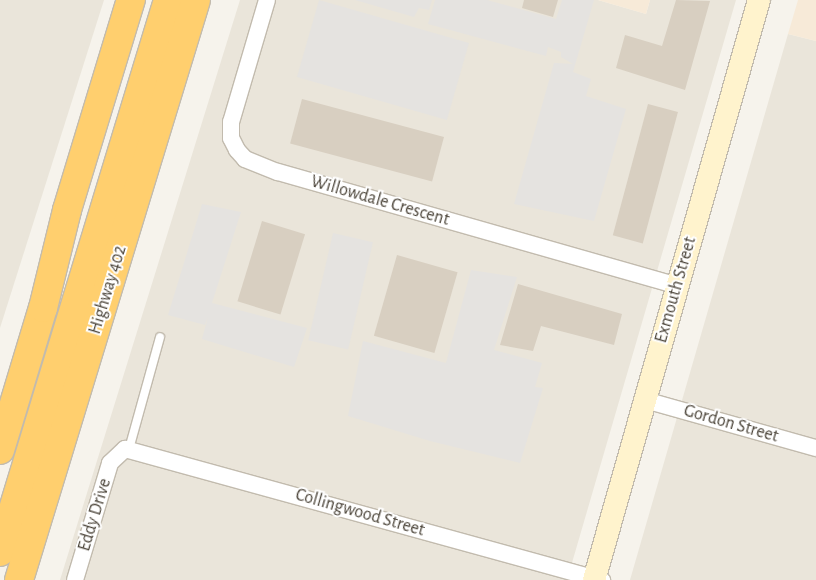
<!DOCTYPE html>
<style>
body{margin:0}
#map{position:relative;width:816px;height:580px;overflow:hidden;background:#f6f3ec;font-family:"Alegreya Sans",sans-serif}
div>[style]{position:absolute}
.residential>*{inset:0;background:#eae5da}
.commercial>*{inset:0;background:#f7ead8}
.parking>*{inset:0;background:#e5e3e0;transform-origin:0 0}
.building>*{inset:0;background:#d8cfc1;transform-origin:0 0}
.roads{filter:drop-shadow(1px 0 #c2bbae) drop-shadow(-1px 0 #c2bbae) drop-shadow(0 1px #c2bbae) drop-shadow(0 -1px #c2bbae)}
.service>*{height:8px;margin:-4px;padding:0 4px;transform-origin:4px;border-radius:4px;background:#fff}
.minor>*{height:16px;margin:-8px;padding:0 8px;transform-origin:8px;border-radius:8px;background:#fff}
.secondary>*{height:22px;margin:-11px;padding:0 11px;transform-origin:11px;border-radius:11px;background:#fff3cd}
.motorway>*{height:28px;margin:-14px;padding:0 14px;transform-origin:14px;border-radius:14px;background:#ffcf6e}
span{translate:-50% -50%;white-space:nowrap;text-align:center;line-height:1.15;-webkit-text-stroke:4px #fff;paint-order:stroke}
.street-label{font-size:18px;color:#4b4439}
</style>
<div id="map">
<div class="residential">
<div style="clip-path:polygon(0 0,104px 0,0 328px)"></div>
<div style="clip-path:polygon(240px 0,598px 0,646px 14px,650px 0,736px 0,567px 580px,60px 580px)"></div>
<div style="clip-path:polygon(788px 34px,816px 41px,816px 580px,630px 580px)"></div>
</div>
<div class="commercial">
<div style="clip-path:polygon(598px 0,650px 0,646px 14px)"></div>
<div style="clip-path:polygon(798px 0,816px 0,816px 41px,788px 34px)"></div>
</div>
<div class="parking">
<div style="left:319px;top:0;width:156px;height:80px;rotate:16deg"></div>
<div style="clip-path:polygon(355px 0,432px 0,429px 10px,419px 8px,414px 17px)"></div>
<div style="clip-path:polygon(435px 0,487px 0,556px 19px,562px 0,594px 0,573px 72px,591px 79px,586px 96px,626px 109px,594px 221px,514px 204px,554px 63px,573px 64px,561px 57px,561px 52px,548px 47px,546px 56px,428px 24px)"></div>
<div style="clip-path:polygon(202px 204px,241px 212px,212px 303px,307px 328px,294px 367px,202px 339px,208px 317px,205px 325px,168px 315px)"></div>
<div style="left:333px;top:233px;width:41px;height:110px;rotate:13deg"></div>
<div style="clip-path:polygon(471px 270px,517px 277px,494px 350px,542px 363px,535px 387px,543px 388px,520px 463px,430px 441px,348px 416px,363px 341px,446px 363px)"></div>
</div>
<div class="building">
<div style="clip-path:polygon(524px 0,558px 0,553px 17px,522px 8px)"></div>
<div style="clip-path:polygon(676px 0,710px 1px,685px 90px,616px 68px,625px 35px,662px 46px)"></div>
<div style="left:302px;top:99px;width:147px;height:46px;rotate:15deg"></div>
<div style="left:648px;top:104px;width:31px;height:136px;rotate:15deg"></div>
<div style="left:262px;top:221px;width:45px;height:84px;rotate:17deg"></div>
<div style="left:397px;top:255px;width:63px;height:84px;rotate:16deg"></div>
<div style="clip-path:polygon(518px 284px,622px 314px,614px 345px,541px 326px,533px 351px,500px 345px)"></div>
</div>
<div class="roads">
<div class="service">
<div style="left:129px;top:449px;width:116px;rotate:-74.5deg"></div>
</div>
<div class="minor">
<div style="left:267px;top:0;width:127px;rotate:106.4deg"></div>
<div style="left:231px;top:122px;width:16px;rotate:90deg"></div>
<div style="left:231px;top:138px;width:13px;rotate:63deg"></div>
<div style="left:237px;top:150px;width:12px;rotate:48deg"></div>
<div style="left:245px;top:159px;width:35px;rotate:22deg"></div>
<div style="left:278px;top:172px;width:416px;rotate:15.9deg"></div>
<div style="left:645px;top:400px;width:178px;rotate:15.7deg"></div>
<div style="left:75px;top:580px;width:122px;rotate:-73.3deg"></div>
<div style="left:110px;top:463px;width:21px;rotate:-43deg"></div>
<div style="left:125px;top:449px;width:495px;rotate:15.4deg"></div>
</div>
<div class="secondary">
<div style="left:594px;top:580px;width:603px;rotate:-74.12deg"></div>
</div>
<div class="motorway">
<div style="left:0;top:450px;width:148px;rotate:-73.2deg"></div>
<div style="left:43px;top:308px;width:101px;rotate:-76.2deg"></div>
<div style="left:67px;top:210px;width:220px;rotate:-73.1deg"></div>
<div style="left:0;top:552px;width:577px;rotate:-73.07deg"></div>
<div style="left:19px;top:580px;width:606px;rotate:-73.03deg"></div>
</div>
</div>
<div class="street-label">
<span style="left:380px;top:201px;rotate:16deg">Willowdale Crescent</span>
<span style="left:108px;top:290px;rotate:-73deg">Highway 402</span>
<span style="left:676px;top:290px;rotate:-74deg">Exmouth Street</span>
<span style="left:731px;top:424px;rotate:16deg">Gordon Street</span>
<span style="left:360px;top:513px;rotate:16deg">Collingwood Street</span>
<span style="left:95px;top:515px;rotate:-73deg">Eddy Drive</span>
</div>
</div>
